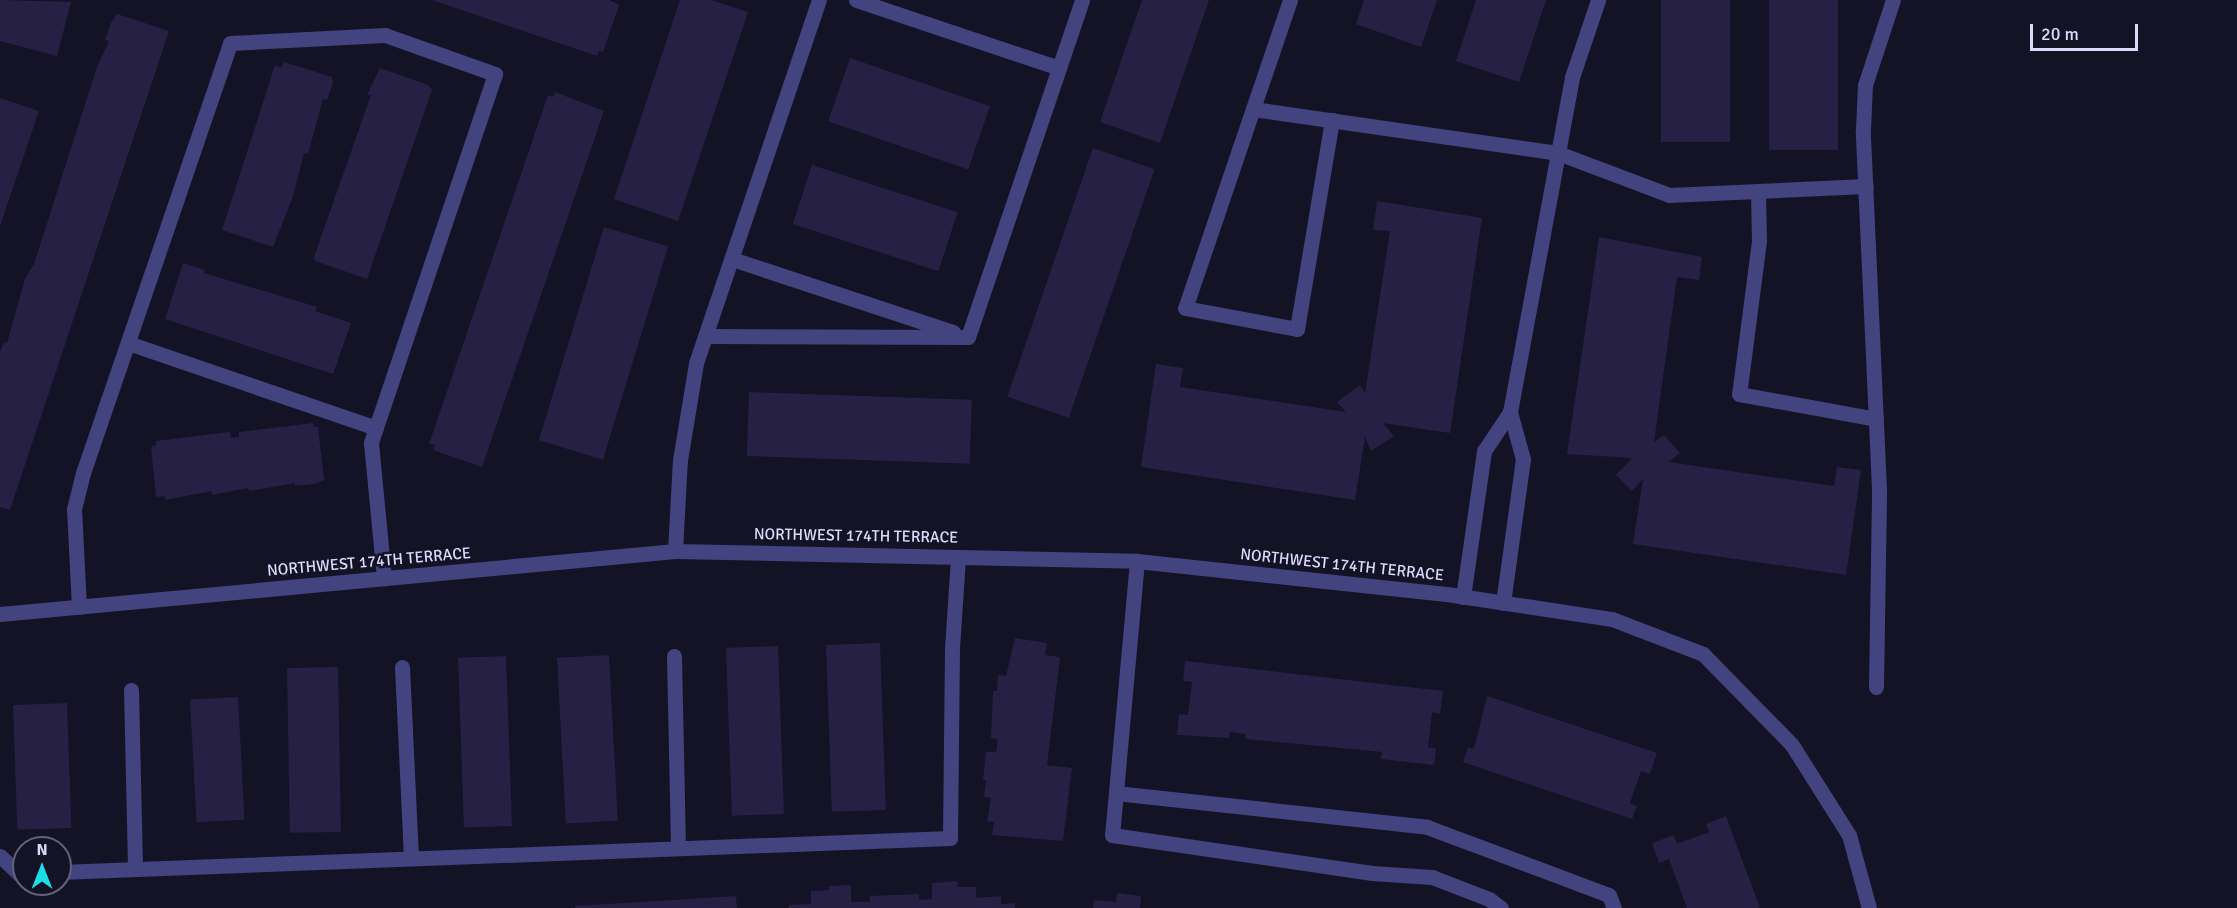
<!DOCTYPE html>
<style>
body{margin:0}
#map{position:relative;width:2237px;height:908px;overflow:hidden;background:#141225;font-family:Signika,sans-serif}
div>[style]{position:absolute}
.building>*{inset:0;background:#262044;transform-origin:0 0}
.minor>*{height:15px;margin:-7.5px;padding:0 7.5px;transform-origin:7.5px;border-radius:7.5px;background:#42437f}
span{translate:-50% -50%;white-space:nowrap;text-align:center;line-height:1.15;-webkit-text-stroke:5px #141225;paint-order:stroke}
.street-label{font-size:16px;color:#dcdafb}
.north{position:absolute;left:12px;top:836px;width:60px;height:60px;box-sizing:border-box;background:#141225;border:2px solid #64627b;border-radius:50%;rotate:0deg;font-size:16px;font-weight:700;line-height:24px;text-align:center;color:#dcdafb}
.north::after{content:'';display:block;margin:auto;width:21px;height:27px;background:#1cdce6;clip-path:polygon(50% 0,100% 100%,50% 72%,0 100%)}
.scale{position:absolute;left:2030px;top:24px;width:108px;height:27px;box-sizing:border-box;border:3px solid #dcdafb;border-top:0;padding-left:8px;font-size:18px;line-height:21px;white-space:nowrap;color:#dcdafb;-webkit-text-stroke:4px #141225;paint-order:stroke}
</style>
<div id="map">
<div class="building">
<div style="clip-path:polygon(0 0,71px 2px,57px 56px,0 41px)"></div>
<div style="clip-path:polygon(432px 0,609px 0,619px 5px,603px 52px,599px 51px,597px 56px)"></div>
<div style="clip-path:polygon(680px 0,711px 0,748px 12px,678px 221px,614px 199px)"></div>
<div style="clip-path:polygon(1142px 0,1209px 0,1160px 143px,1100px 122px)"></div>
<div style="clip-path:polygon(1364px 0,1437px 0,1421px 47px,1356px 24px)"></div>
<div style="clip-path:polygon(1476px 0,1546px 0,1519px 82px,1456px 61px)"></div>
<div style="left:1661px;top:0;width:69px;height:142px"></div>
<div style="left:1769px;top:0;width:69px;height:150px"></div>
<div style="clip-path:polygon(117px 14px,169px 31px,10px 510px,0 507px,0 352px,4px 342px,7px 343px,25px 279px,34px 264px,97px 67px,109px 41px,105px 40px,111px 23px)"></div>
<div style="left:850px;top:58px;width:148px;height:67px;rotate:19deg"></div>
<div style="clip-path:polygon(284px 62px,332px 77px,333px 83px,327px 100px,323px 99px,308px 154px,304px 153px,293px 196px,273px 247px,222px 230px,275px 65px,281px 68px)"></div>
<div style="clip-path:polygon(380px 68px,428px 85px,432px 90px,367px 279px,315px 261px,314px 257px,371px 95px,367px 95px)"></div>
<div style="clip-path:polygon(555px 92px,604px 111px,482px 467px,433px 450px,435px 445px,429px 444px,548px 95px,553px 97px)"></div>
<div style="clip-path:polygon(0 98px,39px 111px,0 226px)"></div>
<div style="left:1093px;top:148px;width:65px;height:263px;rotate:19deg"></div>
<div style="left:812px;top:165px;width:153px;height:62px;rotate:18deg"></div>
<div style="clip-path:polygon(1377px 201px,1482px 218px,1450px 433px,1383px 423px,1394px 436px,1371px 451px,1365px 437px,1355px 500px,1141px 467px,1156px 364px,1183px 368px,1180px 387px,1346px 412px,1337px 402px,1360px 385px,1365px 393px,1390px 231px,1373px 230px)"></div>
<div style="left:604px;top:227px;width:67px;height:223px;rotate:17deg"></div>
<div style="clip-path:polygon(1599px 237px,1702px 257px,1699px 280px,1677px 277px,1654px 442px,1664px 435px,1680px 453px,1669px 462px,1834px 486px,1837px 467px,1861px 470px,1846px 575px,1633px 544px,1643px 479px,1632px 491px,1616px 475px,1632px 458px,1567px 454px)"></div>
<div style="clip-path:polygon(183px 263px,205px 270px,204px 273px,317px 307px,315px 311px,351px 323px,333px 374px,165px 319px)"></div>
<div style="left:749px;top:392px;width:223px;height:64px;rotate:2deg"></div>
<div style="clip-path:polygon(313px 423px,314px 427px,318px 427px,324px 480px,315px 484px,295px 486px,295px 483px,249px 491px,248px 488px,212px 495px,212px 491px,165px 500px,165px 496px,156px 497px,151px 447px,156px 445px,156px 441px,230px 432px,231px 438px,239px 437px,239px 432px)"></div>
<div style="clip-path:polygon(1015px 638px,1047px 643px,1045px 655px,1060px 657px,1047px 765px,1072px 768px,1063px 841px,992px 835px,994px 822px,987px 821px,991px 798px,984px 797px,986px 780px,983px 780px,986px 752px,996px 752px,998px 739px,991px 738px,993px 691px,997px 691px,998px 675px,1006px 676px)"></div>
<div style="left:880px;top:643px;width:167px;height:54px;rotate:88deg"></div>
<div style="left:778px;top:646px;width:168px;height:52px;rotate:88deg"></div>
<div style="left:609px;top:655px;width:166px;height:52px;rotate:87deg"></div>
<div style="left:506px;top:656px;width:170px;height:48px;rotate:88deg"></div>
<div style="clip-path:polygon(1185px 661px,1443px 691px,1440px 714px,1432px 712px,1428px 747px,1436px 749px,1434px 765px,1381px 759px,1382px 752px,1245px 739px,1246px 734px,1230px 732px,1229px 738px,1177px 735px,1179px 714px,1188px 715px,1192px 682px,1183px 681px)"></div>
<div style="left:338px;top:667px;width:165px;height:51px;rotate:89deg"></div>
<div style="clip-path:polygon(1487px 696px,1657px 753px,1650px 774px,1641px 771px,1630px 803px,1637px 806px,1632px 819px,1463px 762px,1468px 747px,1474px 749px)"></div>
<div style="left:238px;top:697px;width:123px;height:48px;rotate:87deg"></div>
<div style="left:67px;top:703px;width:125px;height:54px;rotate:88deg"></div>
<div style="clip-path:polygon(1726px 816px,1760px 908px,1687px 908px,1669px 859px,1659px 863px,1652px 843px,1674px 835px,1677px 844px,1709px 832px,1706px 824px)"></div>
<div style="clip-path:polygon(957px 881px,958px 887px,976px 887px,976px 898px,1001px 896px,1001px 904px,1015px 903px,1015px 908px,789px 908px,789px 905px,811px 904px,811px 891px,829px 890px,829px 886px,851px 885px,851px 902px,870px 902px,870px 896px,919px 894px,919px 900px,932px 899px,932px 883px)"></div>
<div style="clip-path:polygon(1117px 893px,1141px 896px,1140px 908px,1093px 908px,1094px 900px,1116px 902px)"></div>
<div style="clip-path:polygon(736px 896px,737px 908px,575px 908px,575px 906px)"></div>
</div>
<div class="minor">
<div style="left:856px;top:0;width:214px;rotate:18.5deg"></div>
<div style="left:1290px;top:0;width:325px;rotate:108.8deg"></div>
<div style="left:1185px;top:308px;width:114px;rotate:10.6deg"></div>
<div style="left:1297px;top:329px;width:212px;rotate:-80.5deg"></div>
<div style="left:1253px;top:109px;width:308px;rotate:8.2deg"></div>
<div style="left:1558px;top:153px;width:119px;rotate:20.7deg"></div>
<div style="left:1669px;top:195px;width:197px;rotate:-2.6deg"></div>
<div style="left:1758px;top:191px;width:50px;rotate:88.9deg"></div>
<div style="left:1759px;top:241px;width:154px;rotate:97.4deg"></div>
<div style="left:1739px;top:394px;width:139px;rotate:10.3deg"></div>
<div style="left:732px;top:259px;width:233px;rotate:18.3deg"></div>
<div style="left:706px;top:336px;width:262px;rotate:0.2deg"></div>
<div style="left:968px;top:337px;width:356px;rotate:-71.3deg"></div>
<div style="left:128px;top:343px;width:262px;rotate:18.9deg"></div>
<div style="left:675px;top:551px;width:91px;rotate:-86.9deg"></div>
<div style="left:680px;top:460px;width:98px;rotate:-80.6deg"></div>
<div style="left:696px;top:363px;width:383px;rotate:-71.3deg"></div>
<div style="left:1137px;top:561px;width:275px;rotate:95.2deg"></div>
<div style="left:1112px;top:835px;width:263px;rotate:8.3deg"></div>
<div style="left:1372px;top:873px;width:60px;rotate:3.8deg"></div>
<div style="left:1432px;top:877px;width:61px;rotate:21.1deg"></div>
<div style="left:1489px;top:899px;width:15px;rotate:37deg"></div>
<div style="left:1463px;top:597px;width:148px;rotate:-81.8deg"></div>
<div style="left:1484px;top:451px;width:47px;rotate:-56.3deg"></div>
<div style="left:1510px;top:412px;width:341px;rotate:-79.5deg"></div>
<div style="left:1572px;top:77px;width:81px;rotate:-71.3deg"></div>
<div style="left:1503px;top:603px;width:145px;rotate:-82.1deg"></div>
<div style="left:1523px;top:459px;width:49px;rotate:-105.5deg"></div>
<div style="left:79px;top:607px;width:98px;rotate:-92.9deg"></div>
<div style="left:74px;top:509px;width:37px;rotate:-76deg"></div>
<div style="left:83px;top:473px;width:454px;rotate:-71.1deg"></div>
<div style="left:230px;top:43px;width:155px;rotate:-3deg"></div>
<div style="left:385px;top:35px;width:117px;rotate:19.5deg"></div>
<div style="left:495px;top:74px;width:389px;rotate:108.6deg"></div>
<div style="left:371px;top:443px;width:136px;rotate:84.5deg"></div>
<div style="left:0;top:614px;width:678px;rotate:-5.33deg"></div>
<div style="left:675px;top:551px;width:462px;rotate:1.2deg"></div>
<div style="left:1137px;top:561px;width:318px;rotate:6.1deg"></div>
<div style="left:1453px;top:595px;width:161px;rotate:8.6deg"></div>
<div style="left:1612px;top:619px;width:97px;rotate:21deg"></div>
<div style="left:1703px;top:654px;width:127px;rotate:45.6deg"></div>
<div style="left:1792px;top:745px;width:107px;rotate:57.7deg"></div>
<div style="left:1849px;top:835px;width:76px;rotate:74.7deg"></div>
<div style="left:674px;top:656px;width:192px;rotate:88.8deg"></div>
<div style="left:402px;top:667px;width:191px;rotate:87.3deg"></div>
<div style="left:1876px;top:687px;width:198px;rotate:-89.1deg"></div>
<div style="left:1879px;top:489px;width:359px;rotate:-92.6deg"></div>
<div style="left:1863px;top:130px;width:45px;rotate:-87.5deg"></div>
<div style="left:1865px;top:85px;width:89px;rotate:-71.8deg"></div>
<div style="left:131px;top:690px;width:179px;rotate:88.7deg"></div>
<div style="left:1116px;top:793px;width:313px;rotate:6.2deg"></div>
<div style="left:1427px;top:827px;width:194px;rotate:20.5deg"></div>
<div style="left:1609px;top:895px;width:14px;rotate:69deg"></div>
<div style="left:0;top:856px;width:26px;rotate:43deg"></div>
<div style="left:19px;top:874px;width:5px;rotate:-11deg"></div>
<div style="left:60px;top:872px;width:891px;rotate:-2.19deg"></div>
<div style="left:950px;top:838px;width:190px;rotate:-89.4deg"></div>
<div style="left:952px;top:648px;width:91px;rotate:-86.2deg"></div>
</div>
<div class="street-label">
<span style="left:856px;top:536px;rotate:1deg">NORTHWEST 174TH TERRACE</span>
<span style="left:369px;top:562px;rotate:-5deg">NORTHWEST 174TH TERRACE</span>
<span style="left:1342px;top:565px;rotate:6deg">NORTHWEST 174TH TERRACE</span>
</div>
<div class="north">N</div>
<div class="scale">20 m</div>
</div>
